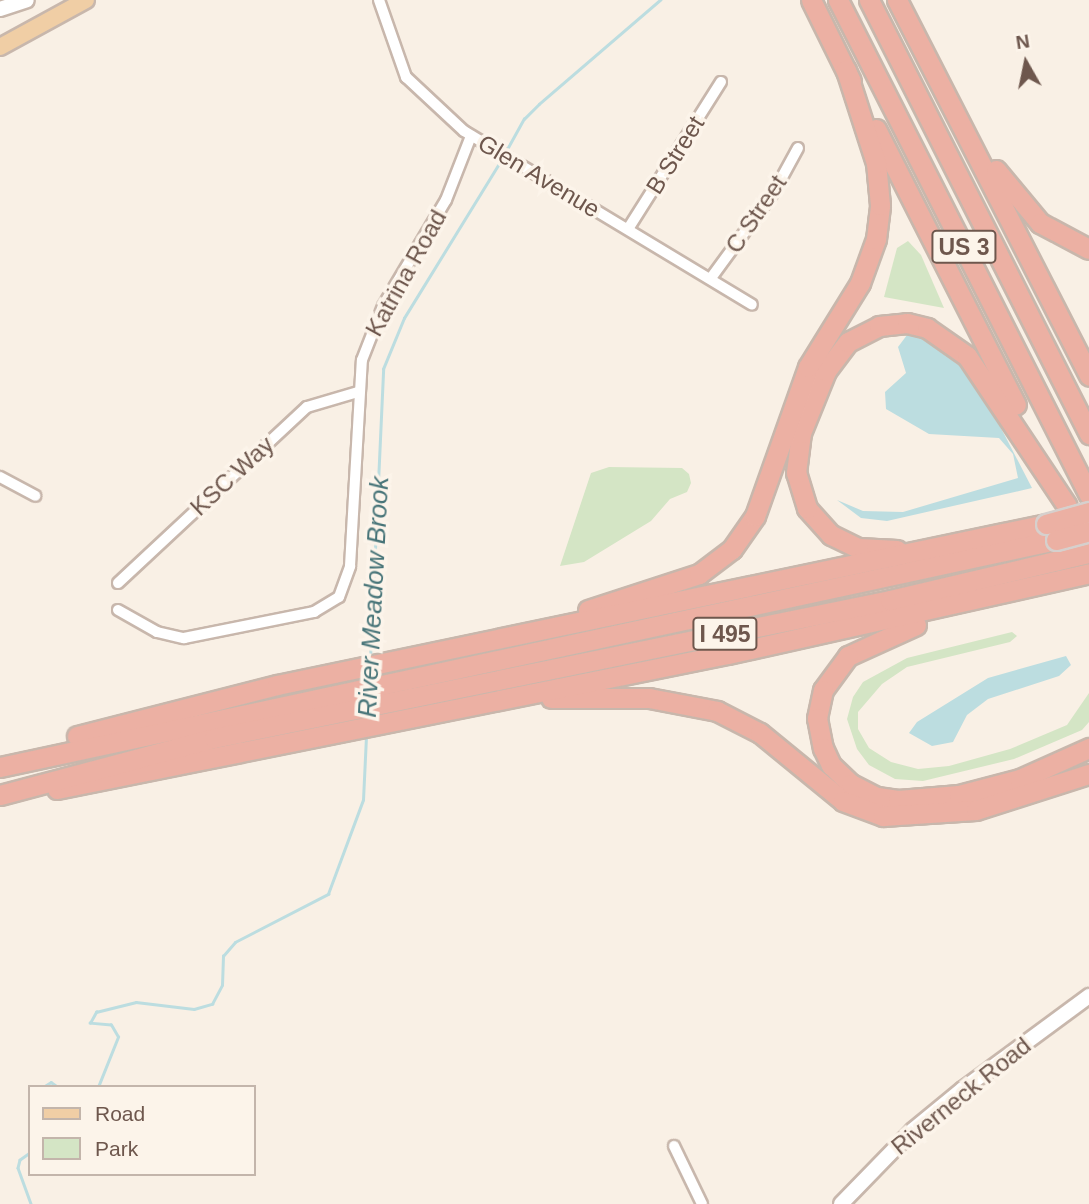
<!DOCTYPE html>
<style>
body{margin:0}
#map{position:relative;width:1089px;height:1204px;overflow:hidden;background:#f9f0e5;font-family:Helvetica,sans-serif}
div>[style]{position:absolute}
.green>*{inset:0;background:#d4e5c5}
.water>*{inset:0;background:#bcdde0}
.stream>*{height:2.5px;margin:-1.25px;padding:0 1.25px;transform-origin:1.25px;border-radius:1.25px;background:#bcdde0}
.roads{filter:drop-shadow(2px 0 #c8b7ac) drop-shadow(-2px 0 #c8b7ac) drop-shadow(0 2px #c8b7ac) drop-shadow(0 -2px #c8b7ac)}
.street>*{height:10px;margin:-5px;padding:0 5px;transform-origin:5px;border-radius:5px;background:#fff}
.secondary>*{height:14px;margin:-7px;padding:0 7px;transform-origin:7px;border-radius:7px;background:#fff}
.primary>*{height:16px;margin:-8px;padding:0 8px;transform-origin:8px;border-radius:8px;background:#f0cea5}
.highway>*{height:19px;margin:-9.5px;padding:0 9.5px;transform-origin:9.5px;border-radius:9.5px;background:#ecb0a3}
.bridges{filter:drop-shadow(2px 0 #d6d0cd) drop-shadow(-2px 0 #d6d0cd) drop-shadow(0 2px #d6d0cd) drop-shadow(0 -2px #d6d0cd)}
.highway-bridge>*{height:19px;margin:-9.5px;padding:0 9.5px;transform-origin:9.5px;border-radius:9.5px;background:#ecb0a3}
span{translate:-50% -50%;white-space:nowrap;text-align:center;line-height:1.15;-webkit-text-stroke:7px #fcf4ea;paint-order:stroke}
.shield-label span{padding:2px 5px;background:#fcf4ea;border:2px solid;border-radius:5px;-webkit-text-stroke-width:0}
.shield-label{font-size:23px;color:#6e574d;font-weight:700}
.street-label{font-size:24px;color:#6e574d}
.water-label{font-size:26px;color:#477478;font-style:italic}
.legend{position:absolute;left:28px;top:1085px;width:228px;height:91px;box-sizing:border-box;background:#fcf4ea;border:2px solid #c3b5ab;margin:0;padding:9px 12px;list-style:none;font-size:21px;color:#6e574d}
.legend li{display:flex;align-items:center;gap:14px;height:35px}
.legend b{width:35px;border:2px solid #c3b5ab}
.north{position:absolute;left:991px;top:28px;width:70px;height:70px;-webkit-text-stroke:5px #fcf4ea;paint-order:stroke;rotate:351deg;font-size:19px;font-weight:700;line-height:28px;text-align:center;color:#6e574d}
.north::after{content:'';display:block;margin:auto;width:24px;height:32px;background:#6e574d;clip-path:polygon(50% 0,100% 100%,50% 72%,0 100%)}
</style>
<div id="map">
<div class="green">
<div style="clip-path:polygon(908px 241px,921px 255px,944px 308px,884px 297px,897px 248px)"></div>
<div style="clip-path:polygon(609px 467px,682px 468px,689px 474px,691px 483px,687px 492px,670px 499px,651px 521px,584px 562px,560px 566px,591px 473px)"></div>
<div style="clip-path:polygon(1012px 632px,1017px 636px,1010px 642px,907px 667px,882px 684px,858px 712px,858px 729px,869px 748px,891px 762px,918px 769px,949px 766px,1010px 749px,1067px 725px,1089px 693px,1089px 722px,1082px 730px,1014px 759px,923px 781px,895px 779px,869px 765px,857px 749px,847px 719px,853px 697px,863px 682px,907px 658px)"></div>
</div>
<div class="water">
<div style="clip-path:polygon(907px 335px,930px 341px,965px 370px,989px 405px,1032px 488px,887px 521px,861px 518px,837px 500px,863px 511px,903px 512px,1018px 478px,1013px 454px,999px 438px,929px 434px,886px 409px,885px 392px,906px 373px,898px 347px)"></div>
<div style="clip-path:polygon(1066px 656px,1071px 665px,1059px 676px,988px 699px,967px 715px,953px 742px,932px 746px,909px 733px,917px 722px,988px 678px)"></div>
</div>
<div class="stream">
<div style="left:506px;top:151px;width:37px;rotate:-61deg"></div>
<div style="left:524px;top:119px;width:21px;rotate:-45deg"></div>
<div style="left:539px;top:104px;width:160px;rotate:-40.7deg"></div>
<div style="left:370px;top:659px;width:290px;rotate:-87.4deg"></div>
<div style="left:383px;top:369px;width:55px;rotate:-67.6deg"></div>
<div style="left:404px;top:318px;width:189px;rotate:-58.4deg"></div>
<div style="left:43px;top:1087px;width:9px;rotate:-32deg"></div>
<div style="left:51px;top:1082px;width:9px;rotate:36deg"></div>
<div style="left:98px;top:1087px;width:54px;rotate:-68.2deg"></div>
<div style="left:118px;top:1037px;width:14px;rotate:-120deg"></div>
<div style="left:111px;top:1025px;width:21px;rotate:-175deg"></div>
<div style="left:90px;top:1023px;width:13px;rotate:-61deg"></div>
<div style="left:96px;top:1012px;width:41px;rotate:-14deg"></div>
<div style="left:136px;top:1002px;width:58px;rotate:6.9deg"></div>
<div style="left:194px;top:1009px;width:19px;rotate:-16deg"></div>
<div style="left:212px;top:1004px;width:21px;rotate:-62deg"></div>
<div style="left:222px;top:985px;width:29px;rotate:-88deg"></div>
<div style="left:223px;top:956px;width:18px;rotate:-49deg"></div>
<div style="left:235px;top:942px;width:105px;rotate:-27.3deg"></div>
<div style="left:328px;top:894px;width:100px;rotate:-69.6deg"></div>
<div style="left:363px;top:800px;width:64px;rotate:-87.3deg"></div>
<div style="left:30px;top:1153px;width:12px;rotate:145deg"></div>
<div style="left:20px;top:1160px;width:8px;rotate:104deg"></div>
<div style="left:18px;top:1168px;width:38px;rotate:70deg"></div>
</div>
<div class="roads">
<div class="street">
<div style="left:379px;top:0;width:82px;rotate:70.7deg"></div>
<div style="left:406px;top:77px;width:79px;rotate:43deg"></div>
<div style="left:464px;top:131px;width:336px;rotate:31.1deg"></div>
<div style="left:628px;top:229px;width:174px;rotate:-57.7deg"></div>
<div style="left:711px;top:278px;width:107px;rotate:-53.8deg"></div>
<div style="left:774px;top:192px;width:50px;rotate:-61.4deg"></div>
<div style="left:0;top:477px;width:40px;rotate:28deg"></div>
<div style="left:118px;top:583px;width:258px;rotate:-43deg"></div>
<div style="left:307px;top:407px;width:53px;rotate:-16.4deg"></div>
<div style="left:118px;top:610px;width:45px;rotate:29.4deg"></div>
<div style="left:157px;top:632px;width:28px;rotate:13deg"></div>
<div style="left:184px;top:638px;width:133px;rotate:-11.3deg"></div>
<div style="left:314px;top:612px;width:29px;rotate:-31deg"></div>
<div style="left:339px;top:597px;width:33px;rotate:-70deg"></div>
<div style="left:350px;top:566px;width:206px;rotate:-86.7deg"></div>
<div style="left:362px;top:360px;width:58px;rotate:-68.7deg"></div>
<div style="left:383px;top:306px;width:123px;rotate:-59.3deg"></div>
<div style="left:446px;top:200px;width:69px;rotate:-68.7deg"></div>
<div style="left:674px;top:1146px;width:64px;rotate:64.2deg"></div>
</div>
<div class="secondary">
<div style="left:0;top:9px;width:28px;rotate:-18deg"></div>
<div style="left:841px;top:1204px;width:103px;rotate:-45.8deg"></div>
<div style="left:913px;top:1130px;width:65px;rotate:-39.4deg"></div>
<div style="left:963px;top:1089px;width:157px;rotate:-36.4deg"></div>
</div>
<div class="primary">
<div style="left:0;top:47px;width:98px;rotate:-28.7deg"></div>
</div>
<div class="highway">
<div style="left:811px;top:0;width:90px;rotate:63.7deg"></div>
<div style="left:838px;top:0;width:555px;rotate:63.11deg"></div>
<div style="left:869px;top:0;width:487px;rotate:63.1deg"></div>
<div style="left:897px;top:0;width:422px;rotate:62.9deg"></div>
<div style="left:876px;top:129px;width:309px;rotate:63.1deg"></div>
<div style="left:996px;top:170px;width:69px;rotate:50.3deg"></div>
<div style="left:1040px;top:223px;width:55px;rotate:28deg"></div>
<div style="left:897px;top:550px;width:39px;rotate:-177deg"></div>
<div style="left:858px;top:548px;width:30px;rotate:-154deg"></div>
<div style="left:831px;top:535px;width:36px;rotate:-132deg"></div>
<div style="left:807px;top:508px;width:37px;rotate:-107deg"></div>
<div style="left:796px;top:473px;width:40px;rotate:-82.9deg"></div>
<div style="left:801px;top:433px;width:67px;rotate:-68deg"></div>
<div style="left:826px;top:371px;width:36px;rotate:-53deg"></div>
<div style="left:848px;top:342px;width:35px;rotate:-27deg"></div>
<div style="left:879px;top:326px;width:28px;rotate:-6deg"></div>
<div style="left:907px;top:323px;width:21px;rotate:14deg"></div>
<div style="left:927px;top:328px;width:49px;rotate:35deg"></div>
<div style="left:967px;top:356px;width:180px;rotate:56.3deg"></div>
<div style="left:588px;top:610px;width:117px;rotate:-18deg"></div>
<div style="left:699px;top:574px;width:41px;rotate:-37.1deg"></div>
<div style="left:732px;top:549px;width:40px;rotate:-55.1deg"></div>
<div style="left:755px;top:516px;width:158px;rotate:-70.4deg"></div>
<div style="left:808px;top:367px;width:99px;rotate:-58.2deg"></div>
<div style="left:860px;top:283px;width:47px;rotate:-70deg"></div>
<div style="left:876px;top:239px;width:34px;rotate:-83deg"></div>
<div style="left:880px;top:205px;width:42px;rotate:-95.4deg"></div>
<div style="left:876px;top:163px;width:98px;rotate:-107.9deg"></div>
<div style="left:916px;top:625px;width:75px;rotate:155.5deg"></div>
<div style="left:848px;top:656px;width:42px;rotate:126.3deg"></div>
<div style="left:823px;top:690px;width:29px;rotate:102deg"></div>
<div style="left:817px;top:718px;width:31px;rotate:79deg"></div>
<div style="left:823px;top:748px;width:19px;rotate:65deg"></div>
<div style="left:831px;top:765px;width:28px;rotate:44deg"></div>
<div style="left:851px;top:784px;width:29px;rotate:27deg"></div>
<div style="left:877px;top:797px;width:21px;rotate:8deg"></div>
<div style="left:898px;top:800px;width:61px;rotate:-4.7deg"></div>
<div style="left:959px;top:795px;width:63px;rotate:-14.7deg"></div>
<div style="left:1020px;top:779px;width:76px;rotate:-24.2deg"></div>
<div style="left:551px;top:698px;width:98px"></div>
<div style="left:649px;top:698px;width:69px;rotate:10.8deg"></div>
<div style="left:717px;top:711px;width:48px;rotate:27.1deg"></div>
<div style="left:760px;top:733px;width:107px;rotate:39.3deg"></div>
<div style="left:843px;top:801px;width:43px;rotate:20.6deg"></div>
<div style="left:883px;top:816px;width:93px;rotate:-3.7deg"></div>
<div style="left:976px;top:810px;width:119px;rotate:-17.7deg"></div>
<div style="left:77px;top:736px;width:206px;rotate:-14.3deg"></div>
<div style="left:277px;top:685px;width:786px;rotate:-11.82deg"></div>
<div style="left:0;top:767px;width:1080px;rotate:-12.13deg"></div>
<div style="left:57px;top:789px;width:684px;rotate:-11.38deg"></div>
<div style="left:728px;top:654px;width:370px;rotate:-12.6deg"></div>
<div style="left:0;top:795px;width:221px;rotate:-14.9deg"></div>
<div style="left:214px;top:738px;width:690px;rotate:-11.54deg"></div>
<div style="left:890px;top:600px;width:204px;rotate:-13.3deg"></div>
</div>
</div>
<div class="bridges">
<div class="highway-bridge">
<div style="left:1046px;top:524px;width:45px;rotate:-15.6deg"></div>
<div style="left:1056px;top:540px;width:34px;rotate:-15deg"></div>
</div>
</div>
<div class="shield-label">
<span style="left:964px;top:247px">US 3</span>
<span style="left:725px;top:634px">I 495</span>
</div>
<div class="street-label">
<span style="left:675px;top:155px;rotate:-58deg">B Street</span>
<span style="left:539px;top:176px;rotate:31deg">Glen Avenue</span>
<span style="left:756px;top:214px;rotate:-56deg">C Street</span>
<span style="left:406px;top:273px;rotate:-61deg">Katrina Road</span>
<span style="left:232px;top:476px;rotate:-43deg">KSC Way</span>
<span style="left:961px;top:1096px;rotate:-39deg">Riverneck Road</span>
</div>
<div class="water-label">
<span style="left:374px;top:597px;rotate:-87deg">River Meadow Brook</span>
</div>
<ul class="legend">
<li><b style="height:9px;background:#f0cea5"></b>Road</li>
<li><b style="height:19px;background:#d4e5c5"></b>Park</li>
</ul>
<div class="north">N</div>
</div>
